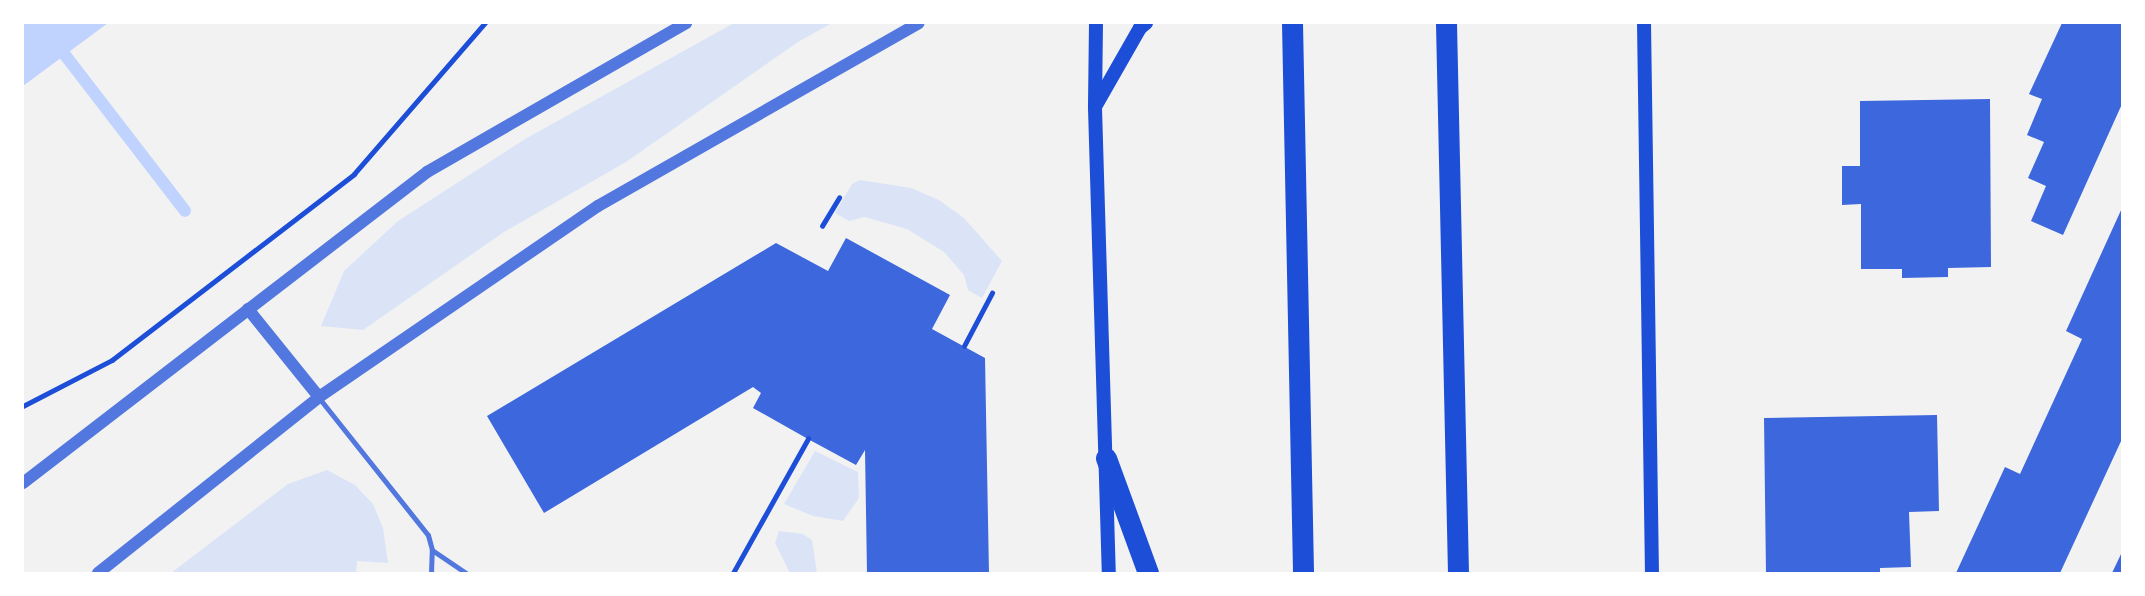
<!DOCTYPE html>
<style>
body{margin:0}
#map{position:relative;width:2145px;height:596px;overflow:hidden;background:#f2f2f2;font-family:"Exo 2",sans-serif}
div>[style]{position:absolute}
.green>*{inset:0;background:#dbe4f7}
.water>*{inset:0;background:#bfd3fe}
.stream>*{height:12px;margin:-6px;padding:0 6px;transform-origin:6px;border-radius:6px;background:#bfd3fe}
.building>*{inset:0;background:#3d67dc}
.path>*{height:4.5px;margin:-2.25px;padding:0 2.25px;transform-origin:2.25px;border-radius:2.25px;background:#1d4ed8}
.service>*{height:5px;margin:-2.5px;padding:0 2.5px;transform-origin:2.5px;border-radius:2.5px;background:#5277de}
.tertiary>*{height:12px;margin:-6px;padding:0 6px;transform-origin:6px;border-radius:6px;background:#5277de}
.secondary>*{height:14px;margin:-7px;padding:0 7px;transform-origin:7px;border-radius:7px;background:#1d4ed8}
.motorway>*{height:21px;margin:-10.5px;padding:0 10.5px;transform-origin:10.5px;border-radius:10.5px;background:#1d4ed8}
span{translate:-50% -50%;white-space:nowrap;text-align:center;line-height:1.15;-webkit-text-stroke:7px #fff;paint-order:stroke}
.frame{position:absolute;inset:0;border:24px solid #fff;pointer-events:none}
</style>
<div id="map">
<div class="green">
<div style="clip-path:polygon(734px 23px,832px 23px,798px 42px,626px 162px,504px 232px,363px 330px,321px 326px,344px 271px,398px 221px,525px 139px)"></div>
<div style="clip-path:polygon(860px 180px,911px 188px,939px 200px,964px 218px,1002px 261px,982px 298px,968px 290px,964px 275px,944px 252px,907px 229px,865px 217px,849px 221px,835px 213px,852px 184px)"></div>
<div style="clip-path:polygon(815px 451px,858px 472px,859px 498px,843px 521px,813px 516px,784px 504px)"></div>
<div style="clip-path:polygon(327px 470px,355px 485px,373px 504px,383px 528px,388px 563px,357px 561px,356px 573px,171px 573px,288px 484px)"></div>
<div style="clip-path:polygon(779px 531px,803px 534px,812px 540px,817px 573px,790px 573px,775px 543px)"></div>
</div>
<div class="water">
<div style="clip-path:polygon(23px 23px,108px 23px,23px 86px)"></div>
</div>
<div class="stream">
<div style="left:55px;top:42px;width:213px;rotate:52.4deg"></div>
</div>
<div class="building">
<div style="clip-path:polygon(2062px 23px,2122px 23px,2122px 104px,2063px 235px,2031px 221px,2046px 186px,2028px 178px,2044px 142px,2027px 135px,2042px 99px,2029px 94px)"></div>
<div style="clip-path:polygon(1990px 99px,1991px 267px,1948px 268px,1948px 277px,1902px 278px,1902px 269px,1861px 269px,1861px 204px,1842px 205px,1842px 166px,1860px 166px,1860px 101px)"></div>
<div style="clip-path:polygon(2122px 208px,2122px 439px,2060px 573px,1956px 573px,2005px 467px,2020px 474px,2082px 339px,2066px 331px)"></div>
<div style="clip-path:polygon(846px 238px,950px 295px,932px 329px,985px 358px,989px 573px,867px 573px,865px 450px,856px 465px,808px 439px,753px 408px,761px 393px,753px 387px,544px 513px,487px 416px,776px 243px,828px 271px)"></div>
<div style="clip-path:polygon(1937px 415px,1939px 511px,1909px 512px,1911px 567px,1880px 568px,1880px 573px,1766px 573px,1764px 418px)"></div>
<div style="clip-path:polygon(2122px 552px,2122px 573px,2112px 573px)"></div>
</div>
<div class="path">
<div style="left:822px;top:226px;width:33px;rotate:-59deg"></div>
<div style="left:964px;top:346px;width:60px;rotate:-62.2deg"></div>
<div style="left:23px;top:406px;width:100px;rotate:-27.3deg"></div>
<div style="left:112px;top:360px;width:305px;rotate:-37.5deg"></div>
<div style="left:354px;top:174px;width:200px;rotate:-49.1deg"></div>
<div style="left:733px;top:573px;width:154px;rotate:-60.8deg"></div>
</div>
<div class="service">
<div style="left:319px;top:398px;width:175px;rotate:51.5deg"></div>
<div style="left:428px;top:535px;width:16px;rotate:75deg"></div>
<div style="left:432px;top:550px;width:41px;rotate:34.1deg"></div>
<div style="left:431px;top:573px;width:23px;rotate:-88deg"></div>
</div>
<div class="tertiary">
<div style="left:248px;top:309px;width:113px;rotate:51.1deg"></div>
<div style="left:23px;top:483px;width:510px;rotate:-37.59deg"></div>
<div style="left:427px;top:172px;width:299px;rotate:-29.9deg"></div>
<div style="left:98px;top:573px;width:283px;rotate:-38.5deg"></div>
<div style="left:319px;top:397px;width:338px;rotate:-34.4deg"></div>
<div style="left:598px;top:206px;width:369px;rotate:-29.7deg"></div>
</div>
<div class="secondary">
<div style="left:1096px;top:23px;width:85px;rotate:90.7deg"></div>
<div style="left:1095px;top:108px;width:465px;rotate:88.3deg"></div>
<div style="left:1644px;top:23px;width:550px;rotate:89.17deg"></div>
<div style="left:1096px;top:105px;width:89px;rotate:-60.3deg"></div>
<div style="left:1140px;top:28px;width:8px;rotate:-40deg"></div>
</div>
<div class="motorway">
<div style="left:1292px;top:23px;width:550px;rotate:88.85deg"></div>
<div style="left:1446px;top:23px;width:550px;rotate:88.75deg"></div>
<div style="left:1106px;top:458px;width:122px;rotate:69.9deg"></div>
</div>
<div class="frame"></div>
</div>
